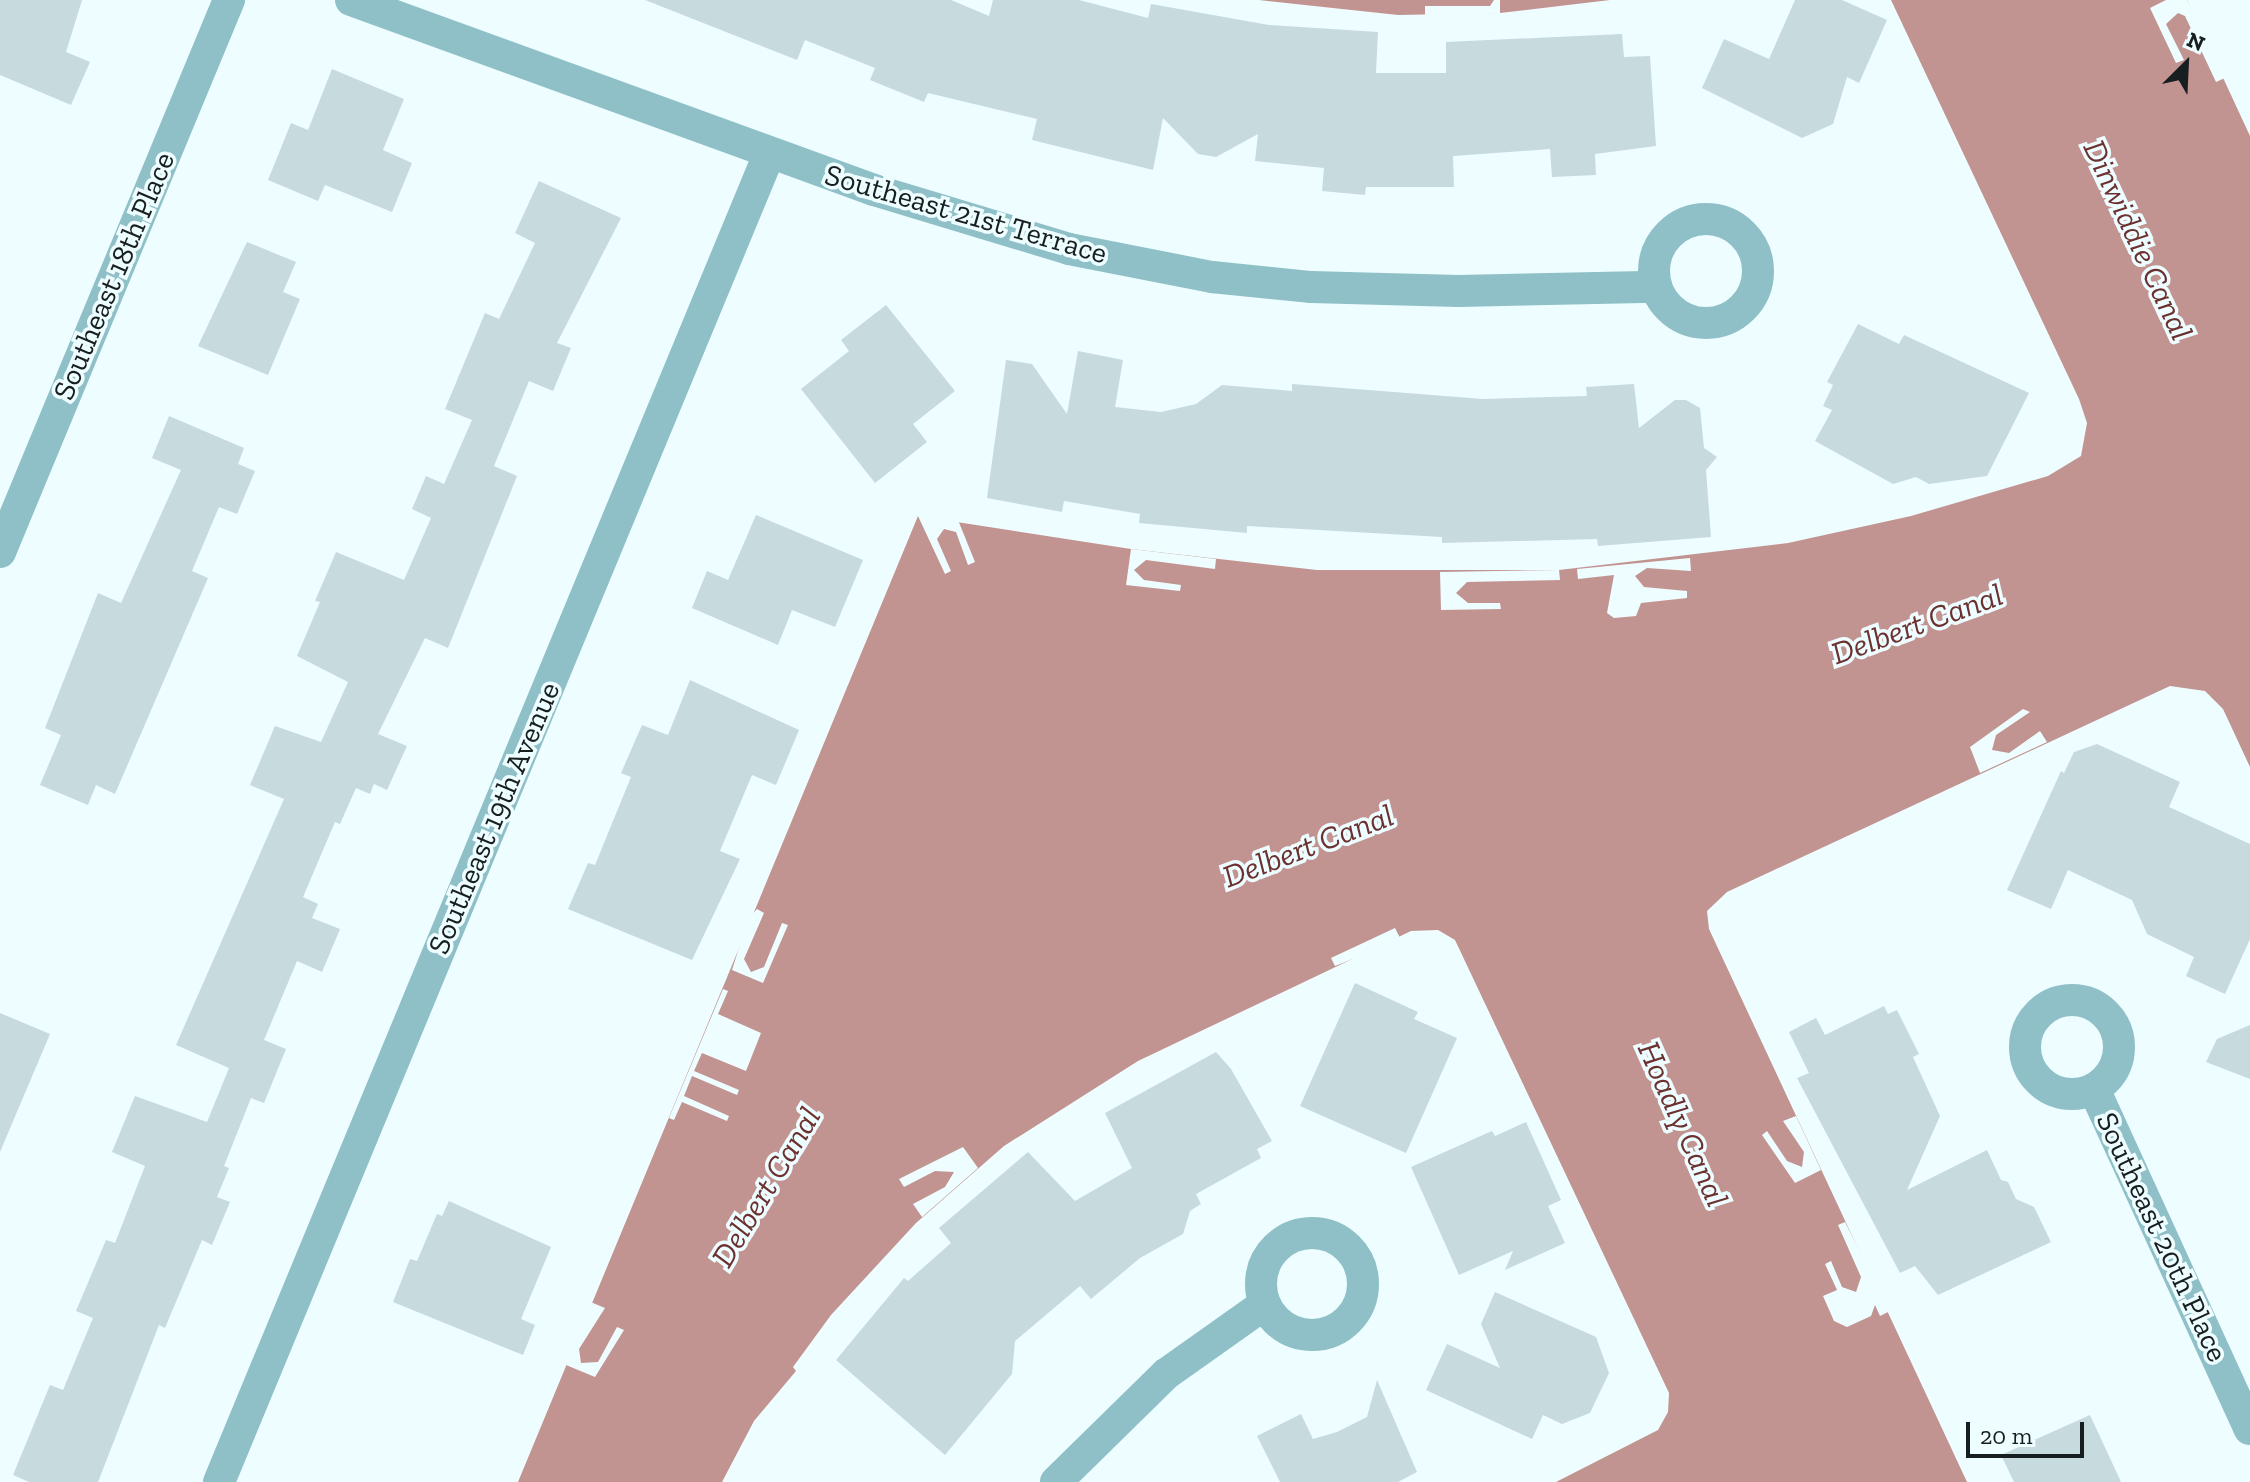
<!DOCTYPE html>
<style>
body{margin:0}
#map{position:relative;width:2250px;height:1482px;overflow:hidden;background:#eefdff;font-family:"Zilla Slab",serif}
div>[style]{position:absolute}
.water>*{inset:0;background:#c29491}
.pier>*{inset:0;background:#eefdff}
.building>*{inset:0;background:#c7dadd}
.minor>*{height:32px;margin:-16px;padding:0 16px;transform-origin:16px;border-radius:16px;background:#8fc0c7}
.minor>.ring{margin:-16px;padding:0;box-sizing:content-box;background:none;border:32px solid #8fc0c7;border-radius:50%}
span{translate:-50% -50%;white-space:nowrap;text-align:center;line-height:1.15;-webkit-text-stroke:7px #eefdff;paint-order:stroke}
.street-label{font-size:30px;color:#171e1f}
.water-label{font-size:32px;color:#6c312f;font-style:italic}
.north{position:absolute;left:2146px;top:24px;width:80px;height:80px;-webkit-text-stroke:6px #eefdff;paint-order:stroke;rotate:24deg;font-size:22px;font-weight:700;line-height:32px;text-align:center;color:#171e1f}
.north::after{content:'';display:block;margin:auto;width:28px;height:36px;background:#171e1f;clip-path:polygon(50% 0,100% 100%,50% 72%,0 100%)}
.scale{position:absolute;left:1966px;top:1422px;width:118px;height:36px;box-sizing:border-box;border:4px solid #171e1f;border-top:0;padding-left:10px;font-size:24px;line-height:28px;white-space:nowrap;color:#171e1f;-webkit-text-stroke:6px #eefdff;paint-order:stroke}
</style>
<div id="map">
<div class="water">
<div style="clip-path:polygon(1259px 0,1610px 0,1500px 13px,1398px 15px)"></div>
<div style="clip-path:polygon(1891px 0,2187px 0,2250px 136px,2250px 767px,2223px 709px,2205px 691px,2170px 686px,1727px 892px,1707px 911px,1709px 929px,1967px 1482px,1556px 1482px,1658px 1430px,1668px 1412px,1669px 1393px,1455px 940px,1438px 930px,1411px 931px,1138px 1061px,1004px 1146px,916px 1223px,831px 1315px,793px 1367px,796px 1371px,754px 1421px,722px 1482px,518px 1482px,918px 516px,1131px 549px,1317px 570px,1559px 570px,1788px 543px,1911px 516px,2048px 476px,2081px 456px,2087px 423px,2079px 399px)"></div>
</div>
<div class="pier">
<div style="clip-path:polygon(1494px 0,1500px 0,1500px 13px,1425px 19px,1425px 6px,1490px 6px)"></div>
<div style="clip-path:polygon(2166px 0,2187px 0,2227px 77px,2216px 82px,2185px 16px,2178px 13px,2166px 24px,2184px 60px,2176px 63px,2150px 8px)"></div>
<div style="clip-path:polygon(926px 513px,958px 520px,975px 562px,968px 565px,956px 532px,944px 529px,937px 539px,951px 571px,945px 574px,918px 516px)"></div>
<div style="clip-path:polygon(1131px 549px,1216px 559px,1215px 569px,1146px 560px,1134px 570px,1144px 580px,1181px 585px,1180px 591px,1126px 585px)"></div>
<div style="clip-path:polygon(1690px 558px,1691px 571px,1647px 568px,1635px 576px,1644px 587px,1687px 591px,1687px 598px,1641px 603px,1636px 616px,1614px 618px,1607px 613px,1614px 575px,1578px 579px,1577px 569px)"></div>
<div style="clip-path:polygon(1559px 570px,1560px 580px,1467px 582px,1456px 593px,1468px 603px,1500px 603px,1501px 609px,1441px 610px,1440px 572px)"></div>
<div style="clip-path:polygon(2023px 709px,2030px 712px,1996px 735px,1992px 750px,2009px 753px,2040px 731px,2047px 742px,1980px 773px,1970px 747px)"></div>
<div style="clip-path:polygon(757px 909px,764px 913px,744px 959px,751px 972px,764px 967px,782px 923px,788px 925px,763px 983px,732px 970px,748px 919px)"></div>
<div style="clip-path:polygon(1395px 928px,1401px 940px,1335px 966px,1331px 958px)"></div>
<div style="clip-path:polygon(723px 989px,728px 991px,718px 1014px,761px 1033px,746px 1071px,702px 1053px,694px 1071px,739px 1090px,737px 1095px,692px 1076px,684px 1096px,729px 1116px,727px 1121px,682px 1102px,674px 1120px,669px 1118px)"></div>
<div style="clip-path:polygon(1796px 1116px,1821px 1170px,1795px 1183px,1762px 1135px,1767px 1131px,1787px 1161px,1802px 1167px,1804px 1152px,1783px 1121px)"></div>
<div style="clip-path:polygon(963px 1147px,978px 1168px,922px 1217px,913px 1204px,945px 1187px,954px 1172px,935px 1171px,904px 1187px,899px 1179px)"></div>
<div style="clip-path:polygon(1845px 1222px,1890px 1311px,1880px 1316px,1875px 1305px,1871px 1316px,1847px 1327px,1834px 1321px,1823px 1296px,1837px 1290px,1825px 1264px,1831px 1261px,1842px 1287px,1856px 1292px,1861px 1277px,1838px 1225px)"></div>
<div style="clip-path:polygon(588px 1301px,605px 1308px,579px 1349px,581px 1363px,598px 1362px,617px 1327px,624px 1330px,595px 1377px,566px 1365px)"></div>
</div>
<div class="building">
<div style="clip-path:polygon(0 0,82px 0,66px 52px,90px 62px,71px 105px,0 75px)"></div>
<div style="clip-path:polygon(645px 0,951px 0,989px 16px,993px 0,1079px 0,1148px 18px,1151px 4px,1269px 25px,1378px 32px,1376px 73px,1446px 73px,1446px 42px,1622px 34px,1624px 57px,1650px 56px,1656px 146px,1595px 154px,1596px 175px,1552px 177px,1550px 149px,1453px 156px,1454px 187px,1366px 187px,1365px 195px,1322px 191px,1324px 168px,1255px 161px,1258px 134px,1216px 157px,1198px 154px,1163px 118px,1153px 170px,1032px 140px,1037px 119px,928px 93px,924px 102px,870px 80px,875px 68px,805px 40px,797px 60px)"></div>
<div style="clip-path:polygon(1795px 0,1842px 0,1887px 20px,1859px 83px,1847px 77px,1833px 124px,1802px 138px,1702px 88px,1724px 39px,1769px 59px)"></div>
<div style="clip-path:polygon(332px 69px,404px 99px,383px 150px,412px 163px,392px 212px,325px 185px,318px 201px,268px 180px,291px 123px,308px 130px)"></div>
<div style="clip-path:polygon(539px 181px,621px 218px,557px 343px,571px 348px,553px 391px,529px 381px,494px 466px,517px 476px,448px 648px,425px 638px,378px 734px,407px 746px,387px 790px,374px 784px,370px 794px,356px 788px,340px 824px,335px 822px,303px 897px,318px 904px,312px 918px,340px 929px,322px 972px,297px 961px,264px 1040px,286px 1049px,264px 1103px,251px 1098px,224px 1166px,229px 1168px,217px 1197px,230px 1202px,212px 1245px,202px 1240px,165px 1328px,159px 1325px,98px 1482px,29px 1482px,13px 1475px,50px 1385px,63px 1390px,93px 1318px,76px 1311px,106px 1240px,115px 1243px,145px 1166px,112px 1152px,135px 1096px,207px 1122px,229px 1068px,176px 1045px,284px 799px,250px 785px,275px 726px,321px 742px,348px 682px,297px 656px,320px 602px,315px 601px,336px 552px,404px 580px,431px 518px,412px 509px,426px 476px,444px 484px,472px 420px,445px 409px,485px 313px,499px 319px,535px 243px,515px 233px)"></div>
<div style="clip-path:polygon(247px 242px,296px 262px,283px 292px,300px 299px,268px 375px,198px 346px)"></div>
<div style="clip-path:polygon(886px 305px,955px 391px,913px 424px,927px 442px,875px 483px,801px 389px,849px 351px,841px 340px)"></div>
<div style="clip-path:polygon(1858px 324px,1899px 344px,1904px 335px,2029px 393px,1987px 476px,1929px 484px,1916px 477px,1893px 484px,1815px 441px,1832px 410px,1823px 406px,1833px 385px,1827px 382px)"></div>
<div style="clip-path:polygon(1078px 351px,1123px 360px,1115px 407px,1161px 412px,1196px 404px,1222px 385px,1292px 391px,1292px 384px,1483px 399px,1587px 396px,1586px 387px,1634px 384px,1639px 428px,1675px 400px,1686px 400px,1700px 408px,1704px 448px,1717px 457px,1706px 470px,1711px 537px,1598px 546px,1597px 539px,1442px 543px,1442px 537px,1247px 526px,1247px 533px,1139px 523px,1140px 514px,1064px 501px,1062px 512px,987px 498px,1006px 360px,1032px 364px,1067px 414px)"></div>
<div style="clip-path:polygon(169px 416px,244px 448px,238px 464px,255px 471px,237px 514px,219px 507px,192px 571px,208px 578px,115px 794px,96px 785px,88px 805px,40px 785px,61px 735px,45px 728px,98px 593px,121px 603px,181px 470px,152px 458px)"></div>
<div style="clip-path:polygon(756px 515px,863px 560px,835px 627px,792px 610px,778px 645px,692px 608px,707px 571px,728px 580px)"></div>
<div style="clip-path:polygon(690px 680px,799px 730px,776px 785px,752px 775px,720px 851px,740px 859px,692px 960px,568px 909px,588px 863px,595px 865px,631px 777px,621px 773px,642px 725px,668px 735px)"></div>
<div style="clip-path:polygon(2097px 744px,2180px 782px,2169px 807px,2250px 844px,2250px 939px,2225px 994px,2186px 976px,2194px 957px,2147px 934px,2132px 900px,2068px 870px,2051px 909px,2007px 890px,2061px 771px,2064px 773px,2074px 752px)"></div>
<div style="clip-path:polygon(1355px 983px,1418px 1012px,1414px 1019px,1457px 1038px,1406px 1153px,1300px 1106px)"></div>
<div style="clip-path:polygon(1884px 1006px,1888px 1014px,1897px 1010px,1919px 1054px,1913px 1057px,1940px 1116px,1907px 1190px,1987px 1150px,2001px 1180px,2008px 1182px,2016px 1199px,2034px 1207px,2051px 1242px,1938px 1295px,1915px 1266px,1900px 1273px,1797px 1078px,1809px 1073px,1789px 1032px,1816px 1018px,1825px 1035px)"></div>
<div style="clip-path:polygon(0 1013px,50px 1034px,0 1152px)"></div>
<div style="clip-path:polygon(2250px 1025px,2250px 1079px,2206px 1062px,2217px 1039px)"></div>
<div style="clip-path:polygon(1216px 1052px,1231px 1069px,1272px 1141px,1257px 1149px,1261px 1158px,1196px 1194px,1201px 1204px,1190px 1211px,1183px 1234px,1140px 1258px,1091px 1299px,1080px 1286px,1015px 1341px,1012px 1374px,945px 1455px,836px 1360px,904px 1278px,908px 1281px,951px 1243px,939px 1228px,1028px 1152px,1075px 1201px,1132px 1168px,1105px 1113px)"></div>
<div style="clip-path:polygon(1526px 1122px,1561px 1200px,1548px 1206px,1565px 1243px,1505px 1270px,1513px 1251px,1459px 1275px,1411px 1167px,1492px 1131px,1495px 1136px)"></div>
<div style="clip-path:polygon(449px 1201px,551px 1247px,521px 1319px,535px 1325px,523px 1355px,393px 1302px,410px 1259px,417px 1261px,437px 1214px,442px 1216px)"></div>
<div style="clip-path:polygon(1495px 1292px,1596px 1337px,1609px 1373px,1590px 1413px,1562px 1424px,1543px 1415px,1532px 1439px,1426px 1390px,1447px 1344px,1500px 1368px,1481px 1324px)"></div>
<div style="clip-path:polygon(1377px 1380px,1417px 1472px,1398px 1482px,1280px 1482px,1257px 1436px,1301px 1414px,1313px 1439px,1337px 1432px,1367px 1417px)"></div>
<div style="clip-path:polygon(2090px 1415px,2121px 1482px,2014px 1482px,2001px 1455px)"></div>
</div>
<div class="minor">
<div style="left:351px;top:0;width:556px;rotate:19.97deg"></div>
<div style="left:874px;top:190px;width:204px;rotate:16.8deg"></div>
<div style="left:1069px;top:249px;width:146px;rotate:11.1deg"></div>
<div style="left:1212px;top:277px;width:100px;rotate:5.8deg"></div>
<div style="left:1311px;top:287px;width:147px;rotate:1.6deg"></div>
<div style="left:1458px;top:291px;width:198px;rotate:-1.2deg"></div>
<div class="ring" style="left:1654px;top:219px;width:72px;height:72px"></div>
<div style="left:0;top:552px;width:598px;rotate:-67.47deg"></div>
<div class="ring" style="left:2025px;top:1000px;width:62px;height:62px"></div>
<div style="left:2094px;top:1089px;width:374px;rotate:65.4deg"></div>
<div class="ring" style="left:1261px;top:1233px;width:70px;height:70px"></div>
<div style="left:219px;top:1482px;width:1437px;rotate:-67.5deg"></div>
<div style="left:1056px;top:1482px;width:154px;rotate:-44.5deg"></div>
<div style="left:1166px;top:1374px;width:121px;rotate:-35.3deg"></div>
</div>
<div class="street-label">
<span style="left:966px;top:214px;rotate:16deg">Southeast 21st Terrace</span>
<span style="left:114px;top:276px;rotate:-67deg">Southeast 18th Place</span>
<span style="left:494px;top:818px;rotate:-67deg">Southeast 19th Avenue</span>
<span style="left:2162px;top:1237px;rotate:65deg">Southeast 20th Place</span>
</div>
<div class="water-label">
<span style="left:2138px;top:240px;rotate:65deg">Dinwiddie Canal</span>
<span style="left:1917px;top:624px;rotate:-20deg">Delbert Canal</span>
<span style="left:1308px;top:846px;rotate:-21deg">Delbert Canal</span>
<span style="left:1683px;top:1124px;rotate:66deg">Hoadly Canal</span>
<span style="left:766px;top:1187px;rotate:-59deg">Delbert Canal</span>
</div>
<div class="north">N</div>
<div class="scale">20 m</div>
</div>
